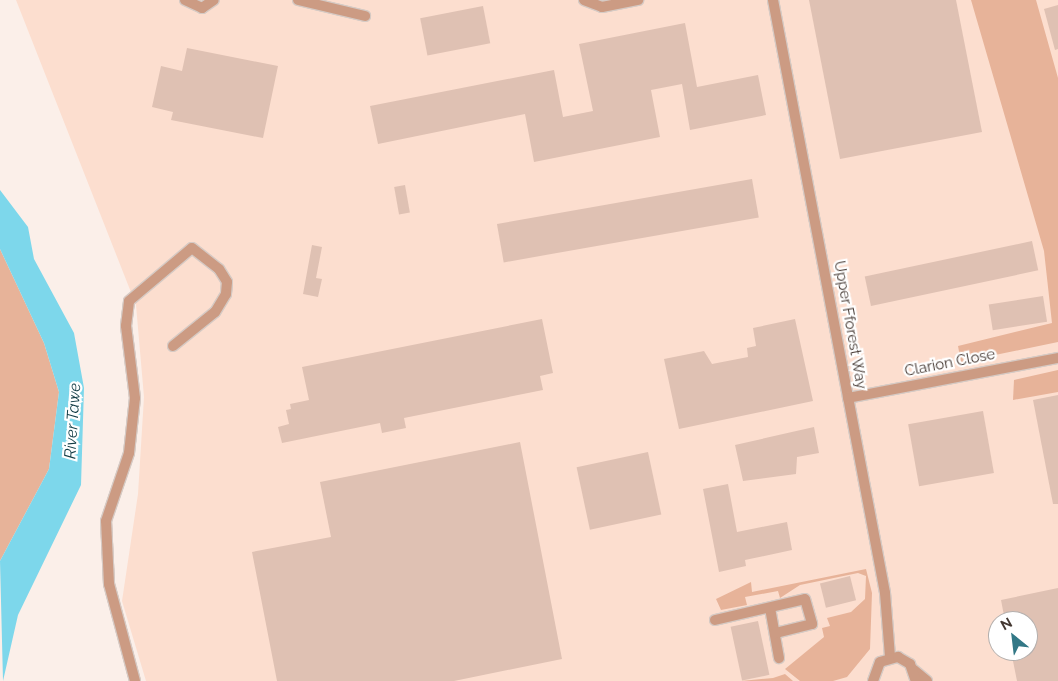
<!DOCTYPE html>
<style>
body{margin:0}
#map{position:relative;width:1058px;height:681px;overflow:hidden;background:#fbefe9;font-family:Raleway,sans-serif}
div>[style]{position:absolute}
.built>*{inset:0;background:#fcdecf}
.green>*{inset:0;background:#e7b399}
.water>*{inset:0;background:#7dd7eb}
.building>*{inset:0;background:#dfc1b3;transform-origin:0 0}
.roads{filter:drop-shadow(1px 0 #d6cac4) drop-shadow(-1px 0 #d6cac4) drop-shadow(0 1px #d6cac4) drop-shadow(0 -1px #d6cac4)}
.minor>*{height:10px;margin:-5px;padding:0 5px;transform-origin:5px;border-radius:5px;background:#cc9b83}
span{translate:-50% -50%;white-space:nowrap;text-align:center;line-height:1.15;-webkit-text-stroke:4.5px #fff;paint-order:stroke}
.street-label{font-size:15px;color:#443832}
.water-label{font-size:16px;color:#133d46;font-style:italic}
.north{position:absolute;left:988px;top:611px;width:50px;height:50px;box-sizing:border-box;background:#fff;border:1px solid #b4afad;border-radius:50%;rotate:331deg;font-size:14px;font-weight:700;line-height:20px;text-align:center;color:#443832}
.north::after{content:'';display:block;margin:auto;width:18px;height:22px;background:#337886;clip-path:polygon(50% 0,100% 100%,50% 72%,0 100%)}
</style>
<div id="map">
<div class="built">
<div style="clip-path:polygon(evenodd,16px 0,1058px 0,1058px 681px,146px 681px,122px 601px,138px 494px,144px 397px,136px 305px,16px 0,998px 621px,1028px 621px,1028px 651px,998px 651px,998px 621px)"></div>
</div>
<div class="green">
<div style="clip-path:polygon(971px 0,1036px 0,1058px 78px,1058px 342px,961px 362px,958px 346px,1052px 323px,1044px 251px)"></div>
<div style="clip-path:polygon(0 249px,44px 343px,59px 392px,49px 469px,0 561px)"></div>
<div style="clip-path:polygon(1058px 370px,1058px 392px,1013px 400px,1014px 380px)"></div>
<div style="clip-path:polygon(866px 569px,872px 593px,870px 649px,847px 677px,833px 681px,800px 681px,785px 669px,824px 637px,822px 628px,830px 626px,827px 618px,851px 612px,865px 599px,866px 576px,858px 573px,800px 585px,780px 598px,778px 591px,745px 597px,747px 605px,721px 610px,716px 599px,751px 582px,752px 592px)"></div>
<div style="clip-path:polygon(785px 674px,793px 681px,741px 681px,773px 678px)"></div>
</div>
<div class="water">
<div style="clip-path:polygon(0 190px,28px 227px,34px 259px,74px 333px,84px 388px,81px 485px,18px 615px,3px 681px,0 561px,49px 469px,59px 392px,44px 343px,0 249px)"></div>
</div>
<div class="building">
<div style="clip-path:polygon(809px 0,956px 0,982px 132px,840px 159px)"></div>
<div style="clip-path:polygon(1058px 5px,1058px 49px,1055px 50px,1044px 9px)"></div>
<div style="left:483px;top:6px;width:38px;height:64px;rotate:79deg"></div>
<div style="clip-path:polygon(685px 23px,697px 87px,758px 75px,766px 115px,690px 130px,682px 84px,651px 90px,660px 137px,534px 162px,525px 114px,378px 144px,370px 106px,554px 70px,563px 117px,593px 111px,579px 44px)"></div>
<div style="clip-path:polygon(187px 48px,278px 66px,263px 138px,171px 120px,173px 112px,152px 107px,161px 66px,182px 71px)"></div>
<div style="left:752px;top:179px;width:39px;height:259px;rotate:80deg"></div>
<div style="left:405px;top:185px;width:28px;height:11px;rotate:80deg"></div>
<div style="left:1032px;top:241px;width:30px;height:171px;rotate:78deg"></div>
<div style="clip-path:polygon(312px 245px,322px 247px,316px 278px,322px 279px,318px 297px,303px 294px)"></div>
<div style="left:1043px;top:296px;width:26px;height:55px;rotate:81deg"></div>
<div style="clip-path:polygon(542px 319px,553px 373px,540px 376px,543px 390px,404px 418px,406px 428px,382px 433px,380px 423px,282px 443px,278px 427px,289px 424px,286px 410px,291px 409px,290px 404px,309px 400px,302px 367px)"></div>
<div style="clip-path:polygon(795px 319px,813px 401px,679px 429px,664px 359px,704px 351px,712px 364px,748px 357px,747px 348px,756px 346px,753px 328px)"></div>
<div style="clip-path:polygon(1058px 395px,1058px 504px,1053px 504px,1033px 400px)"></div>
<div style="left:983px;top:411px;width:63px;height:76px;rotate:80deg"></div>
<div style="clip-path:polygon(814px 427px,819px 453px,797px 457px,796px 474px,743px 481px,735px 445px)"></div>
<div style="clip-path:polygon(520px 442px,562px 659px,454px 681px,277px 681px,252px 552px,331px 537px,320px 482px)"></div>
<div style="left:648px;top:452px;width:64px;height:73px;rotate:78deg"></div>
<div style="clip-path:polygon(728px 484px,737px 532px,787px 522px,792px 550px,745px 560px,746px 566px,719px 572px,703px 489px)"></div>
<div style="left:850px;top:576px;width:25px;height:31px;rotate:76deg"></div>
<div style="clip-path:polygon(1058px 588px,1058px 681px,1017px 681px,1011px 651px,1028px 651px,1028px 621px,1005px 621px,1001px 600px)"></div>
<div style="left:758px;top:621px;width:55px;height:28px;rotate:78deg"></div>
</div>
<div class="roads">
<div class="minor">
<div style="left:185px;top:0;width:19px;rotate:25deg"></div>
<div style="left:202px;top:8px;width:14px;rotate:-34deg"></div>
<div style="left:298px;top:0;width:69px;rotate:13.4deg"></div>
<div style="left:584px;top:0;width:19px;rotate:21deg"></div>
<div style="left:602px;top:7px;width:37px;rotate:-11deg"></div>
<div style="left:773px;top:0;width:603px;rotate:79.3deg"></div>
<div style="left:885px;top:593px;width:64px;rotate:85.5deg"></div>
<div style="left:848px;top:398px;width:214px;rotate:-10.8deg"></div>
<div style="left:770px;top:608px;width:51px;rotate:79.8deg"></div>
<div style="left:715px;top:620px;width:92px;rotate:-13.1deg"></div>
<div style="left:805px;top:599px;width:26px;rotate:74deg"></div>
<div style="left:812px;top:624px;width:38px;rotate:166deg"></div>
<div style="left:914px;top:670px;width:17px;rotate:40deg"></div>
<div style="left:135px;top:681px;width:100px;rotate:-105deg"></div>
<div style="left:109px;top:584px;width:63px;rotate:-92.7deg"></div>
<div style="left:106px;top:521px;width:72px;rotate:-71.3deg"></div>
<div style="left:129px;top:453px;width:55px;rotate:-83.8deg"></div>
<div style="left:135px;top:398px;width:73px;rotate:-97.1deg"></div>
<div style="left:126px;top:326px;width:25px;rotate:-83deg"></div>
<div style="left:129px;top:301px;width:82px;rotate:-40.1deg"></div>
<div style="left:192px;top:248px;width:34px;rotate:38deg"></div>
<div style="left:219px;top:269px;width:15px;rotate:58deg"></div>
<div style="left:227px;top:282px;width:12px;rotate:95deg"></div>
<div style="left:226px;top:294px;width:21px;rotate:121deg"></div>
<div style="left:215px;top:312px;width:54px;rotate:141deg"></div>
<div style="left:873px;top:681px;width:20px;rotate:-70deg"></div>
<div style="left:880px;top:662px;width:19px;rotate:-16deg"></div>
<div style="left:898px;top:657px;width:14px;rotate:30deg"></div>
<div style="left:910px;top:664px;width:18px;rotate:71deg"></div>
</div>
</div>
<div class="street-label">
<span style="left:850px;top:325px;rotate:80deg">Upper Fforest Way</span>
<span style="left:950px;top:363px;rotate:-11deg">Clarion Close</span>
</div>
<div class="water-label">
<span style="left:73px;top:421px;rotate:-86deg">River Tawe</span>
</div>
<div class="north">N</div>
</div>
